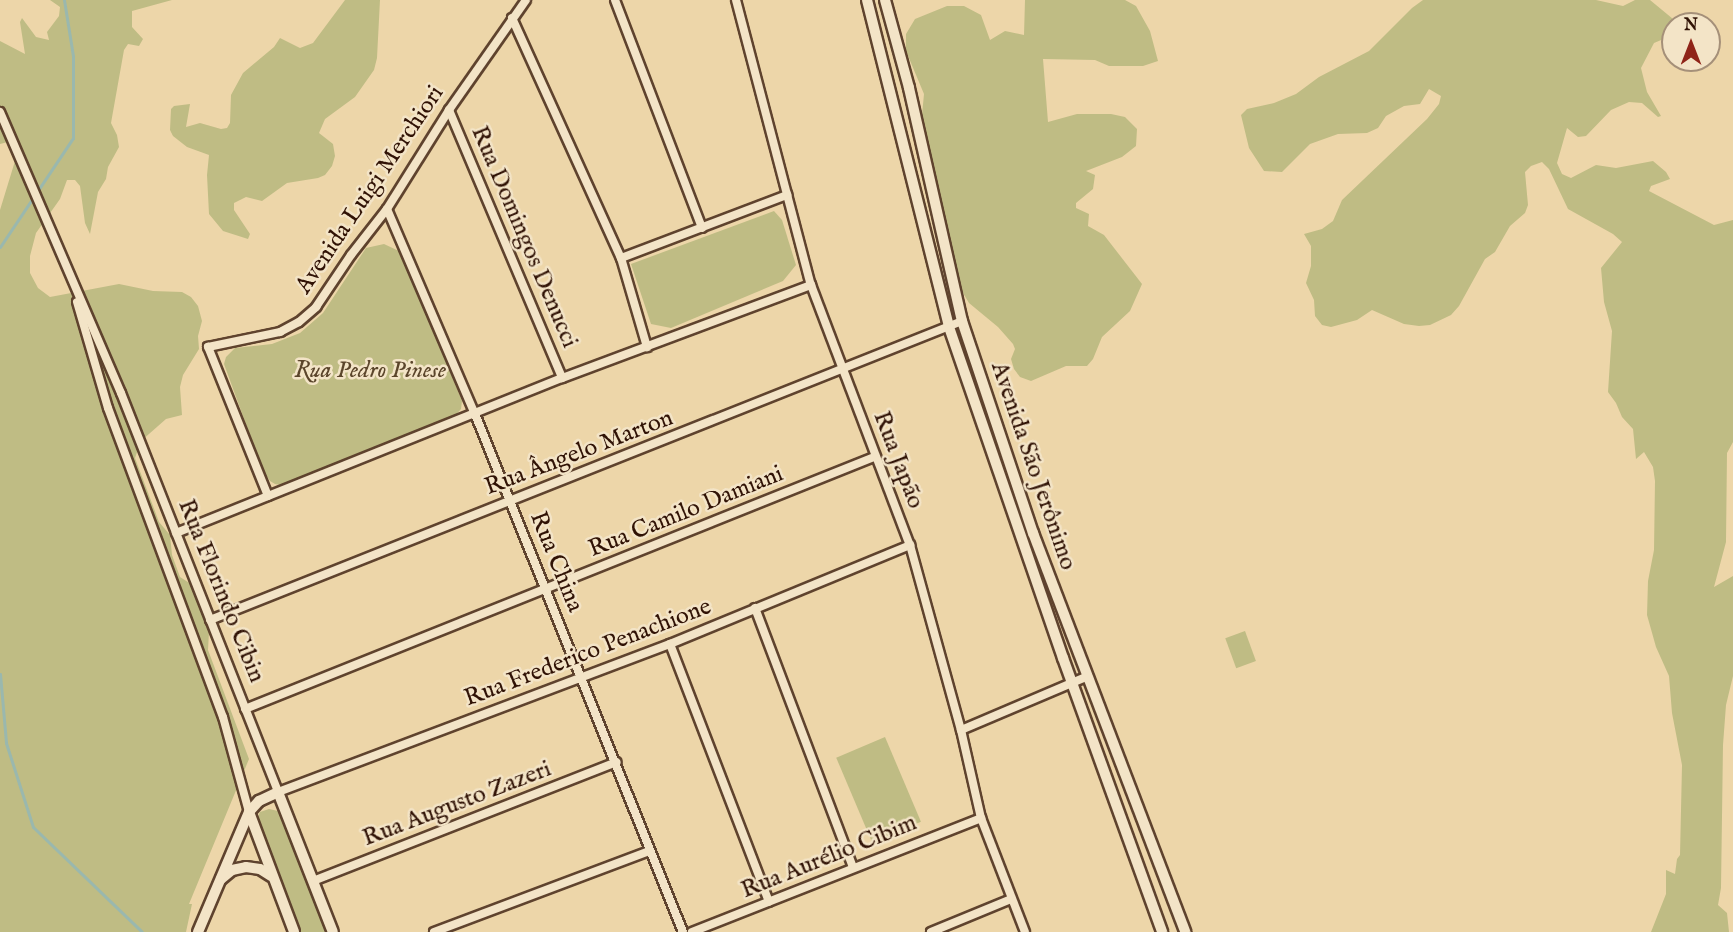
<!DOCTYPE html>
<meta charset="utf-8">
<style>
body{margin:0}
#map{position:relative;width:1733px;height:932px;overflow:hidden;background:#edd6a9;font-family:"IM FELL English",serif}
div>[style]{position:absolute}
.green>*{inset:0;background:#bfbc84;transform-origin:0 0}
.stream>*{height:3px;margin:-1.5px;padding:0 1.5px;transform-origin:1.5px;border-radius:1.5px;background:#9ab8ae}
.roads{filter:drop-shadow(2px 0 #5f432e) drop-shadow(-2px 0 #5f432e) drop-shadow(0 2px #5f432e) drop-shadow(0 -2px #5f432e)}
.minor>*{height:8px;margin:-4px;padding:0 4px;transform-origin:4px;border-radius:4px;background:#f3e4c7}
.tertiary>*{height:10px;margin:-5px;padding:0 5px;transform-origin:5px;border-radius:5px;background:#f3e4c7}
span{translate:-50% -50%;white-space:nowrap;text-align:center;line-height:1.15;-webkit-text-stroke:5px #f3e4c7;paint-order:stroke}
.street-label{font-size:24px;color:#301205}
.park-label{font-size:24px;color:#5b452b;font-style:italic}
.north{position:absolute;left:1661px;top:12px;width:60px;height:60px;box-sizing:border-box;background:#f3e4c7;border:2px solid #a59079;border-radius:50%;rotate:0deg;font-size:16px;font-weight:700;line-height:24px;text-align:center;color:#301205}
.north::after{content:'';display:block;margin:auto;width:21px;height:27px;background:#8f2418;clip-path:polygon(50% 0,100% 100%,50% 72%,0 100%)}
</style>
<div id="map">
<div class="green">
<div style="clip-path:polygon(50px 0,172px 0,132px 11px,132px 27px,143px 39px,139px 46px,128px 44px,124px 50px,111px 123px,117px 135px,119px 147px,108px 167px,106px 179px,98px 192px,90px 234px,85px 223px,80px 186px,75px 180px,67px 180px,60px 199px,36px 233px,30px 256px,30px 273px,38px 288px,50px 297px,119px 284px,153px 291px,182px 292px,191px 297px,198px 306px,202px 321px,198px 336px,199px 349px,183px 375px,180px 387px,182px 415px,166px 419px,141px 441px,135px 458px,159px 522px,170px 535px,172px 555px,180px 577px,191px 584px,203px 611px,209px 632px,208px 650px,249px 759px,189px 904px,192px 904px,186px 932px,0 932px,0 210px,19px 148px,12px 141px,0 144px,0 41px,25px 54px,20px 22px,22px 18px,36px 37px,49px 40px,47px 32px,59px 16px,60px 7px)"></div>
<div style="clip-path:polygon(345px 0,380px 0,377px 58px,374px 70px,355px 97px,325px 119px,319px 133px,333px 144px,335px 156px,332px 166px,325px 175px,318px 178px,287px 183px,262px 201px,246px 197px,234px 203px,234px 210px,250px 234px,248px 239px,223px 231px,209px 214px,207px 175px,209px 155px,187px 147px,173px 136px,170px 130px,171px 109px,174px 106px,190px 104px,186px 127px,200px 123px,221px 129px,227px 128px,230px 123px,231px 95px,243px 73px,274px 47px,280px 38px,300px 48px,313px 43px)"></div>
<div style="clip-path:polygon(1025px 0,1125px 0,1136px 6px,1150px 31px,1158px 61px,1143px 66px,1109px 66px,1095px 60px,1043px 59px,1048px 122px,1077px 114px,1111px 114px,1125px 117px,1137px 129px,1136px 146px,1122px 157px,1086px 171px,1095px 175px,1093px 189px,1076px 203px,1076px 208px,1089px 214px,1088px 226px,1104px 235px,1142px 284px,1130px 311px,1102px 337px,1093px 359px,1087px 366px,1066px 366px,1031px 381px,1020px 377px,1014px 369px,1011px 359px,1015px 349px,1013px 344px,998px 327px,969px 303px,954px 278px,940px 217px,941px 200px,929px 178px,921px 125px,924px 94px,906px 51px,906px 34px,915px 19px,947px 6px,964px 6px,981px 15px,990px 40px,1005px 31px,1024px 35px)"></div>
<div style="clip-path:polygon(1423px 0,1596px 0,1623px 6px,1635px 0,1650px 0,1673px 19px,1673px 35px,1654px 43px,1641px 68px,1647px 92px,1661px 116px,1658px 117px,1642px 103px,1629px 102px,1611px 110px,1586px 136px,1578px 137px,1567px 128px,1557px 163px,1562px 174px,1571px 178px,1596px 165px,1616px 168px,1653px 161px,1666px 172px,1670px 179px,1651px 186px,1649px 191px,1714px 225px,1733px 220px,1733px 442px,1727px 453px,1726px 542px,1714px 587px,1733px 576px,1733px 676px,1726px 705px,1723px 745px,1721px 888px,1718px 905px,1727px 913px,1729px 932px,1651px 932px,1666px 894px,1666px 870px,1675px 874px,1677px 859px,1680px 855px,1682px 765px,1672px 713px,1669px 676px,1656px 647px,1647px 615px,1648px 581px,1654px 550px,1655px 481px,1653px 467px,1644px 452px,1636px 459px,1633px 429px,1622px 417px,1616px 403px,1608px 392px,1612px 331px,1604px 302px,1601px 268px,1622px 242px,1613px 234px,1568px 209px,1549px 169px,1542px 162px,1531px 166px,1525px 172px,1528px 205px,1525px 213px,1510px 226px,1495px 252px,1485px 259px,1459px 306px,1451px 315px,1430px 325px,1419px 326px,1404px 324px,1372px 310px,1357px 320px,1331px 327px,1322px 325px,1315px 316px,1314px 300px,1306px 283px,1311px 266px,1311px 246px,1304px 234px,1322px 229px,1333px 221px,1342px 200px,1427px 119px,1439px 104px,1441px 96px,1429px 89px,1420px 104px,1404px 106px,1386px 116px,1378px 128px,1367px 133px,1338px 134px,1310px 144px,1282px 172px,1264px 171px,1249px 148px,1241px 115px,1247px 109px,1274px 103px,1296px 94px,1319px 77px,1369px 51px,1412px 8px)"></div>
<div style="clip-path:polygon(774px 211px,782px 220px,796px 265px,783px 281px,671px 328px,651px 324px,631px 264px)"></div>
<div style="clip-path:polygon(384px 244px,401px 252px,462px 401px,461px 409px,453px 418px,281px 485px,275px 484px,270px 481px,263px 471px,224px 364px,226px 357px,235px 348px,272px 344px,300px 333px,323px 313px,366px 248px)"></div>
<div style="left:1245px;top:631px;width:32px;height:21px;rotate:70deg"></div>
<div style="left:885px;top:737px;width:92px;height:53px;rotate:67deg"></div>
<div style="clip-path:polygon(269px 809px,278px 811px,327px 932px,299px 932px,255px 824px,260px 812px)"></div>
</div>
<div class="stream">
<div style="left:0;top:247px;width:131px;rotate:-56.2deg"></div>
<div style="left:73px;top:138px;width:82px;rotate:-90deg"></div>
<div style="left:73px;top:56px;width:57px;rotate:-99.1deg"></div>
<div style="left:0;top:674px;width:69px;rotate:85deg"></div>
<div style="left:6px;top:743px;width:88px;rotate:72.2deg"></div>
<div style="left:33px;top:827px;width:151px;rotate:43.9deg"></div>
</div>
<div class="roads">
<div class="minor">
<div style="left:615px;top:0;width:244px;rotate:69.1deg"></div>
<div style="left:736px;top:0;width:295px;rotate:75.3deg"></div>
<div style="left:811px;top:285px;width:278px;rotate:69.2deg"></div>
<div style="left:910px;top:545px;width:192px;rotate:74.6deg"></div>
<div style="left:961px;top:730px;width:90px;rotate:77.2deg"></div>
<div style="left:981px;top:818px;width:122px;rotate:68.9deg"></div>
<div style="left:512px;top:18px;width:264px;rotate:65.6deg"></div>
<div style="left:621px;top:258px;width:93px;rotate:73.7deg"></div>
<div style="left:449px;top:110px;width:291px;rotate:67.1deg"></div>
<div style="left:0;top:112px;width:306px;rotate:66.7deg"></div>
<div style="left:121px;top:393px;width:429px;rotate:68.5deg"></div>
<div style="left:278px;top:792px;width:419px;rotate:-20.7deg"></div>
<div style="left:670px;top:644px;width:260px;rotate:-22.4deg"></div>
<div style="left:387px;top:209px;width:223px;rotate:66.8deg"></div>
<div style="left:475px;top:414px;width:558px;rotate:68.12deg"></div>
<div style="left:621px;top:258px;width:178px;rotate:-20.8deg"></div>
<div style="left:77px;top:302px;width:110px;rotate:73.7deg"></div>
<div style="left:108px;top:408px;width:330px;rotate:69.6deg"></div>
<div style="left:223px;top:717px;width:98px;rotate:74.7deg"></div>
<div style="left:268px;top:496px;width:161px;rotate:-111.9deg"></div>
<div style="left:208px;top:347px;width:74px;rotate:-11.8deg"></div>
<div style="left:280px;top:332px;width:21px;rotate:-28deg"></div>
<div style="left:299px;top:322px;width:23px;rotate:-41deg"></div>
<div style="left:316px;top:307px;width:63px;rotate:-56.1deg"></div>
<div style="left:351px;top:255px;width:58px;rotate:-52deg"></div>
<div style="left:387px;top:209px;width:117px;rotate:-57.9deg"></div>
<div style="left:449px;top:110px;width:134px;rotate:-55deg"></div>
<div style="left:176px;top:533px;width:416px;rotate:-21.9deg"></div>
<div style="left:562px;top:378px;width:266px;rotate:-20.5deg"></div>
<div style="left:755px;top:608px;width:277px;rotate:69.3deg"></div>
<div style="left:210px;top:620px;width:809px;rotate:-21.68deg"></div>
<div style="left:670px;top:644px;width:276px;rotate:69deg"></div>
<div style="left:245px;top:709px;width:678px;rotate:-21.83deg"></div>
<div style="left:961px;top:730px;width:138px;rotate:-23deg"></div>
<div style="left:313px;top:881px;width:326px;rotate:-21.4deg"></div>
<div style="left:434px;top:932px;width:230px;rotate:-20.6deg"></div>
<div style="left:692px;top:932px;width:311px;rotate:-21.5deg"></div>
<div style="left:931px;top:932px;width:87px;rotate:-22.4deg"></div>
</div>
<div class="tertiary">
<div style="left:867px;top:0;width:337px;rotate:75.9deg"></div>
<div style="left:949px;top:327px;width:350px;rotate:71deg"></div>
<div style="left:1063px;top:658px;width:291px;rotate:70.1deg"></div>
<div style="left:885px;top:0;width:91px;rotate:74.7deg"></div>
<div style="left:909px;top:88px;width:239px;rotate:77.2deg"></div>
<div style="left:962px;top:321px;width:224px;rotate:71.5deg"></div>
<div style="left:1033px;top:533px;width:427px;rotate:69.1deg"></div>
<div style="left:249px;top:812px;width:128px;rotate:69.4deg"></div>
<div style="left:221px;top:879px;width:14px;rotate:-39deg"></div>
<div style="left:232px;top:870px;width:14px;rotate:-12deg"></div>
<div style="left:246px;top:867px;width:14px;rotate:8deg"></div>
<div style="left:260px;top:869px;width:13px;rotate:32deg"></div>
<div style="left:198px;top:932px;width:130px;rotate:-67deg"></div>
<div style="left:249px;top:812px;width:15px;rotate:-48deg"></div>
<div style="left:259px;top:801px;width:21px;rotate:-25deg"></div>
<div style="left:278px;top:792px;width:150px;rotate:68.6deg"></div>
</div>
</div>
<div class="street-label">
<span style="left:370px;top:190px;rotate:-56deg">Avenida Luigi Merchiori</span>
<span style="left:524px;top:237px;rotate:67deg">Rua Domingos Denucci</span>
<span style="left:579px;top:453px;rotate:-21deg">Rua Ângelo Marton</span>
<span style="left:898px;top:460px;rotate:69deg">Rua Japão</span>
<span style="left:1033px;top:466px;rotate:71deg">Avenida São Jerônimo</span>
<span style="left:686px;top:512px;rotate:-22deg">Rua Camilo Damiani</span>
<span style="left:556px;top:562px;rotate:68deg">Rua China</span>
<span style="left:221px;top:591px;rotate:68deg">Rua Florindo Cibin</span>
<span style="left:588px;top:653px;rotate:-21deg">Rua Frederico Penachione</span>
<span style="left:457px;top:804px;rotate:-21deg">Rua Augusto Zazeri</span>
<span style="left:829px;top:857px;rotate:-22deg">Rua Aurélio Cibim</span>
</div>
<div class="park-label">
<span style="left:370px;top:371px">Rua Pedro Pinese</span>
</div>
<div class="north">N</div>
</div>
